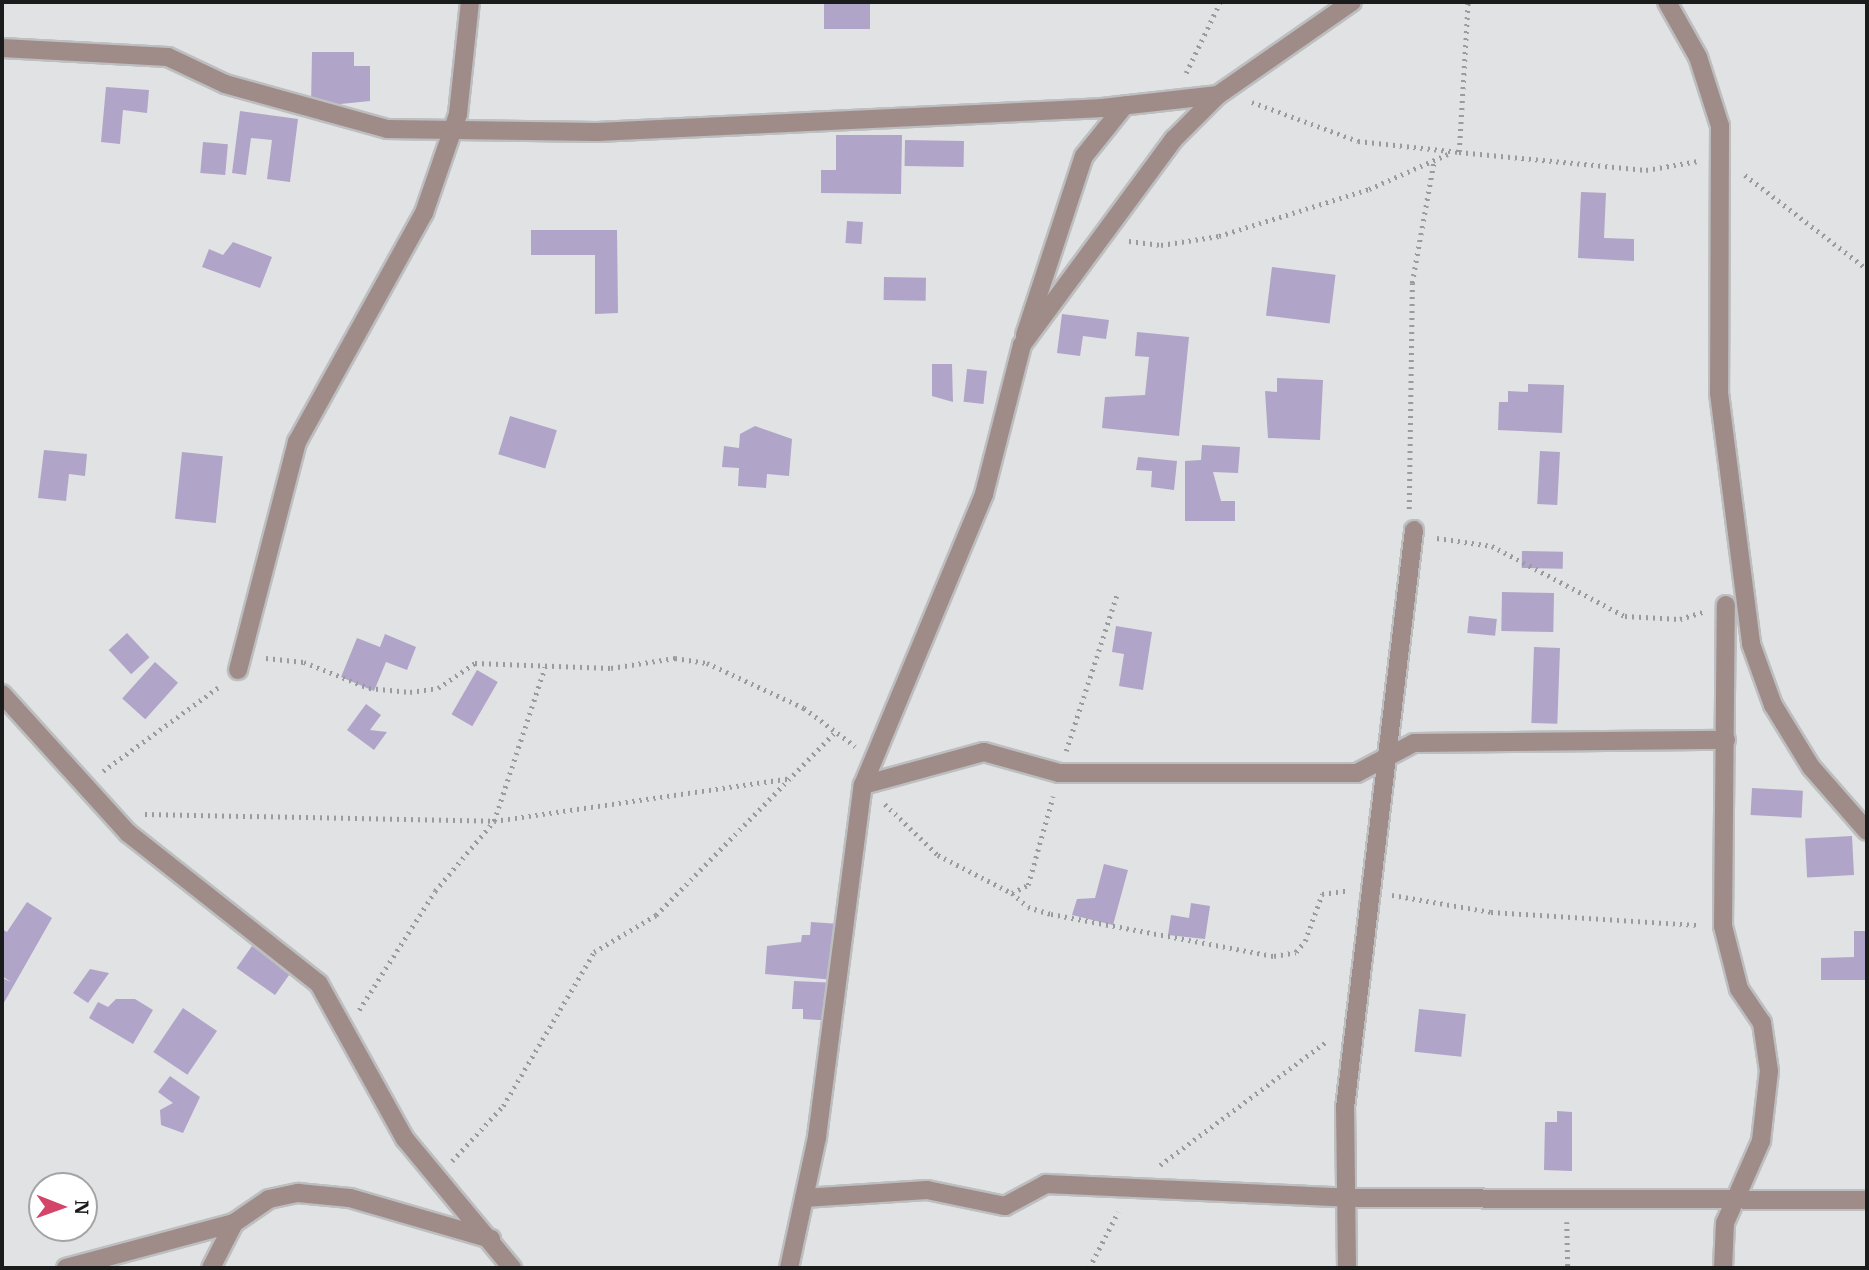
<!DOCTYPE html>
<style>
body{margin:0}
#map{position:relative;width:1869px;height:1270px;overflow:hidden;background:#e1e2e4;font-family:"IBM Plex Serif",serif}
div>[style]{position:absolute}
.building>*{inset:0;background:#b0a4c8;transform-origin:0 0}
.path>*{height:4.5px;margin-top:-2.25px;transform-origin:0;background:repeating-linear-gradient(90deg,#9a9b9c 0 2px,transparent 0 7px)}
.roads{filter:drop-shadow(2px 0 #bdbec0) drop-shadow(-2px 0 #bdbec0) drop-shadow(0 2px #bdbec0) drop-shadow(0 -2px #bdbec0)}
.minor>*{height:18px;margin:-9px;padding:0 9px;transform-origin:9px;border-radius:9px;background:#9f8b87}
span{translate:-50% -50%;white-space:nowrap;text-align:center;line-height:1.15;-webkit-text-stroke:5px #fff;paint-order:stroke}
.frame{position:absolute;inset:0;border:4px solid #1a1b1b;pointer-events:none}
.north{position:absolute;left:28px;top:1172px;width:70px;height:70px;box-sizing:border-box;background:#fff;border:2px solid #a3a4a4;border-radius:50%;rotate:91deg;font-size:19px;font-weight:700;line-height:28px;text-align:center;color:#1a1b1b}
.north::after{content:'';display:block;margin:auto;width:24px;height:32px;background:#d44468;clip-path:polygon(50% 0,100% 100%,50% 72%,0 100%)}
</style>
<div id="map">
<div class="building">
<div style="left:824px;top:2px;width:46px;height:27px"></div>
<div style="clip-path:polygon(312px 52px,354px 52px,354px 66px,370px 66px,370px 101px,311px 107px)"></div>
<div style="clip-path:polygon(106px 87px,149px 90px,147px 113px,123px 110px,120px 144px,101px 142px)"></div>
<div style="clip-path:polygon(240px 111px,298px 119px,290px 182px,267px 179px,272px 140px,251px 138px,246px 175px,232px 173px)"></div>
<div style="clip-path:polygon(836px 135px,902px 135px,901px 194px,821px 193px,821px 170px,836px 170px)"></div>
<div style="left:905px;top:140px;width:59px;height:26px;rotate:1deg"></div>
<div style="left:203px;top:142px;width:25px;height:31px;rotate:5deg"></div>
<div style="clip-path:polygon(1581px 192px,1606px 193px,1604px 238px,1634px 239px,1634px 261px,1578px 258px)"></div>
<div style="left:847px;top:221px;width:16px;height:22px;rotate:4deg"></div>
<div style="clip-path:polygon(531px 230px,617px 230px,618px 313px,595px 314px,595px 255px,531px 255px)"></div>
<div style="clip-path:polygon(233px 242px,272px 257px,260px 288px,202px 267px,209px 249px,223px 255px)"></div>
<div style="left:1272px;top:267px;width:64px;height:49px;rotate:7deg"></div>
<div style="left:884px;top:277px;width:42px;height:23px;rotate:1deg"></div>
<div style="clip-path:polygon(1062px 314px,1109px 320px,1106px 339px,1083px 336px,1080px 356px,1057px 353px)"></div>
<div style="clip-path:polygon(1137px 332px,1189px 337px,1179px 436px,1102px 428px,1105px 397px,1145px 395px,1149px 357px,1135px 356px)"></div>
<div style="clip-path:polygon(932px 364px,952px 364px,953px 402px,932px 396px)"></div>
<div style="left:967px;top:369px;width:20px;height:33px;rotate:6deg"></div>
<div style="clip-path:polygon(1277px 378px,1323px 380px,1320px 440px,1268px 438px,1265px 391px,1277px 392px)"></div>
<div style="clip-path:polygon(1528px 384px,1564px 385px,1562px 433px,1498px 430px,1499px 402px,1508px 402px,1508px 391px,1528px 392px)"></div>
<div style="left:510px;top:416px;width:49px;height:40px;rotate:17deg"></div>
<div style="clip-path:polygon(755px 426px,792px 439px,789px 476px,767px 474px,766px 488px,738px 486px,739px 468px,722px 467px,724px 446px,739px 448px,740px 434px)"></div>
<div style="clip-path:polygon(1202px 445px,1240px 447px,1238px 473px,1213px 472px,1221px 501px,1235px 501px,1235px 521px,1185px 521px,1185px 461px,1201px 460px)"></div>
<div style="clip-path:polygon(44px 450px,87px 454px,85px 476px,69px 474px,66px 501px,38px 498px)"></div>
<div style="left:1540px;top:451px;width:20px;height:53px;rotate:3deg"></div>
<div style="left:182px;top:452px;width:41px;height:67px;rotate:6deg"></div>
<div style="clip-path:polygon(1138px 457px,1177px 461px,1174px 490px,1151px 487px,1152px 471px,1136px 470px)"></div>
<div style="left:1522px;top:551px;width:41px;height:17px;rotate:1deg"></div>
<div style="left:1502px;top:592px;width:52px;height:39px;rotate:1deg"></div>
<div style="left:1469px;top:616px;width:28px;height:17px;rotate:6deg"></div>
<div style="clip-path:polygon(1116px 626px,1152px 632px,1143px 690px,1119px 686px,1124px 654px,1112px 652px)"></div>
<div style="left:127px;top:633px;width:33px;height:25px;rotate:47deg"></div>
<div style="clip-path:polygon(385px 634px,416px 647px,407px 670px,386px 662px,374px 691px,341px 677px,357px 638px,380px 647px)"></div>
<div style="left:1534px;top:647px;width:26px;height:76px;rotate:2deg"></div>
<div style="left:155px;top:662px;width:31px;height:49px;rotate:42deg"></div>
<div style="left:477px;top:670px;width:24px;height:51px;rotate:30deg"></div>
<div style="clip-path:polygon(366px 704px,381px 715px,370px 730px,387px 732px,374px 750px,347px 730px)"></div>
<div style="left:1752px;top:788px;width:51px;height:27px;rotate:3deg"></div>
<div style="left:1852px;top:836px;width:39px;height:47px;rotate:87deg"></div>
<div style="clip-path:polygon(1104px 864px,1128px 870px,1113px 925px,1072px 915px,1077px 899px,1095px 898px)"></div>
<div style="clip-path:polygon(27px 902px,52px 918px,2px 1006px,2px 978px,11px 982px,2px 976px,2px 929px,7px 932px)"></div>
<div style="clip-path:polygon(1191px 903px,1210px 906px,1205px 939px,1168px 935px,1171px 915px,1189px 918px)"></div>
<div style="clip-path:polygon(811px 922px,839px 924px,835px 980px,765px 974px,767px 946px,801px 942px,802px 935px,810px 935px)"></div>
<div style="clip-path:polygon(1854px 931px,1867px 931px,1867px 980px,1821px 980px,1821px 958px,1854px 957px)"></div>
<div style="left:252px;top:946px;width:47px;height:27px;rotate:35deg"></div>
<div style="clip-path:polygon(90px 969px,109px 973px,88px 1003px,73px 993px)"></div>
<div style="clip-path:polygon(794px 981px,838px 983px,836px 1021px,803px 1019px,803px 1009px,792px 1009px)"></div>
<div style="clip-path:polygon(116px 999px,135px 999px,153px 1010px,133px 1044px,89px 1018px,98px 1002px,108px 1007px)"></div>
<div style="left:183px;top:1008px;width:41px;height:53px;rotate:34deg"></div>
<div style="left:1419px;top:1009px;width:47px;height:43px;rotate:6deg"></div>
<div style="clip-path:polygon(170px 1076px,200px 1097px,183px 1133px,161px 1125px,160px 1110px,173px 1103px,158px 1092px)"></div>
<div style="clip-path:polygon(1557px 1111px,1572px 1112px,1572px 1171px,1544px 1170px,1545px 1122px,1557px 1122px)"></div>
</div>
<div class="path">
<div style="left:1186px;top:73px;width:79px;rotate:-64.4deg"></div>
<div style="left:1252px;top:102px;width:113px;rotate:20.2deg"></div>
<div style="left:1358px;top:141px;width:102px;rotate:6.2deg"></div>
<div style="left:1459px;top:152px;width:150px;rotate:-86.6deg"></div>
<div style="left:1459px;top:152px;width:188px;rotate:5.5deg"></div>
<div style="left:1646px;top:170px;width:53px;rotate:-9.8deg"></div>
<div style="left:1745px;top:175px;width:154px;rotate:37.6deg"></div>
<div style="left:1129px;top:241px;width:32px;rotate:7deg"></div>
<div style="left:1161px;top:245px;width:59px;rotate:-8.8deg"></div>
<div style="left:1219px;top:236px;width:157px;rotate:-17.4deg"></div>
<div style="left:1369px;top:189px;width:86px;rotate:-23.9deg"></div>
<div style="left:1409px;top:509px;width:226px;rotate:-89.2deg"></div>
<div style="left:1412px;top:283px;width:124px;rotate:-79.8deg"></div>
<div style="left:1437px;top:538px;width:56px;rotate:8.3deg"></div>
<div style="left:1492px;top:546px;width:150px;rotate:27.8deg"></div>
<div style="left:1625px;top:616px;width:55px;rotate:3.1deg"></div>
<div style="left:1680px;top:619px;width:24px;rotate:-17deg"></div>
<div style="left:266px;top:658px;width:38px;rotate:6deg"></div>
<div style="left:304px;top:662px;width:70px;rotate:21.8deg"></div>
<div style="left:369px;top:688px;width:41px;rotate:5.6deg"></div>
<div style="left:410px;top:692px;width:28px;rotate:-8deg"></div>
<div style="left:438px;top:688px;width:45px;rotate:-34deg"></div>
<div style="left:475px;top:663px;width:136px;rotate:2.1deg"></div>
<div style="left:611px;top:668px;width:65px;rotate:-8.9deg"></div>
<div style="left:675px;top:658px;width:32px;rotate:9deg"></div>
<div style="left:707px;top:663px;width:107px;rotate:24.9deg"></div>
<div style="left:804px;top:708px;width:64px;rotate:36.7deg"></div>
<div style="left:1066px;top:751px;width:165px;rotate:-72deg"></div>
<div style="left:103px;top:771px;width:145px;rotate:-36deg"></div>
<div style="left:885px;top:804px;width:74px;rotate:43.9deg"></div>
<div style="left:938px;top:855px;width:83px;rotate:27.2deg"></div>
<div style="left:1012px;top:893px;width:18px;rotate:-27deg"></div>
<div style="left:1028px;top:885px;width:92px;rotate:-74.3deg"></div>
<div style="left:145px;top:814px;width:349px;rotate:1.1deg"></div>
<div style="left:494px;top:821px;width:301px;rotate:-8.2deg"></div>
<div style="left:1012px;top:893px;width:21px;rotate:41deg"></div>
<div style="left:1028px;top:907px;width:24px;rotate:17deg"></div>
<div style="left:1051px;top:914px;width:227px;rotate:10.7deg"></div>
<div style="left:1274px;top:956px;width:22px;rotate:-10deg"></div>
<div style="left:1296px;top:952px;width:14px;rotate:-51deg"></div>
<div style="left:1305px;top:941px;width:50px;rotate:-70.1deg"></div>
<div style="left:1322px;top:894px;width:27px;rotate:-8deg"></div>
<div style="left:1392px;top:895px;width:100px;rotate:9.7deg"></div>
<div style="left:1491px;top:912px;width:209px;rotate:3.6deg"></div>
<div style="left:359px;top:1010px;width:141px;rotate:-57.4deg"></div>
<div style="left:435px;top:891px;width:92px;rotate:-49.9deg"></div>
<div style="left:494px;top:821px;width:162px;rotate:-71.7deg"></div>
<div style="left:452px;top:1161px;width:75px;rotate:-47.2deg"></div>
<div style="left:503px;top:1106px;width:179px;rotate:-59.4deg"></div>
<div style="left:594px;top:952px;width:72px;rotate:-30.8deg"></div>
<div style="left:656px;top:915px;width:256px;rotate:-45.6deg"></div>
<div style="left:1160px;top:1165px;width:208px;rotate:-36.6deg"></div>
<div style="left:1567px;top:1222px;width:46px;rotate:88.8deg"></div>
<div style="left:1089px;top:1268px;width:63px;rotate:-62.6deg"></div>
</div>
<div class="roads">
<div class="minor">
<div style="left:1667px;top:2px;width:63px;rotate:60.6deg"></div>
<div style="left:1698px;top:57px;width:72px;rotate:72.3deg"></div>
<div style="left:1720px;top:126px;width:267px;rotate:90.2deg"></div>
<div style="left:1719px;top:393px;width:253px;rotate:82.7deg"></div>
<div style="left:1751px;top:644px;width:65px;rotate:70.2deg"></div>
<div style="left:1773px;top:705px;width:73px;rotate:58.5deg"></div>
<div style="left:1811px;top:767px;width:85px;rotate:48.8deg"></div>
<div style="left:2px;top:48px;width:166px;rotate:3.1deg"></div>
<div style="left:168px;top:57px;width:63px;rotate:25.3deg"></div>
<div style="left:225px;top:84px;width:168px;rotate:15.5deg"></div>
<div style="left:387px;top:129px;width:210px;rotate:0.8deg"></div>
<div style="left:597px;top:132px;width:506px;rotate:-2.72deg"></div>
<div style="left:1102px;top:108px;width:117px;rotate:-6.4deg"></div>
<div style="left:1025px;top:335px;width:188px;rotate:-71.8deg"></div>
<div style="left:1084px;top:156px;width:65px;rotate:-51.2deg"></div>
<div style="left:238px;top:670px;width:236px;rotate:-75.5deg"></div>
<div style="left:297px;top:442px;width:262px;rotate:-61deg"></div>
<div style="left:424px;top:213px;width:105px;rotate:-71deg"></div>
<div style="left:458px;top:114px;width:113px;rotate:-83.9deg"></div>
<div style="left:2px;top:694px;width:188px;rotate:47.8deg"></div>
<div style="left:128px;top:833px;width:243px;rotate:38.3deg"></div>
<div style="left:319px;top:984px;width:177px;rotate:61deg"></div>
<div style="left:405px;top:1139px;width:168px;rotate:50.3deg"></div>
<div style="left:863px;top:785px;width:125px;rotate:-15.3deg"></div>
<div style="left:984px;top:752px;width:78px;rotate:15.6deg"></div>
<div style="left:1059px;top:773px;width:298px"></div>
<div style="left:1357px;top:773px;width:64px;rotate:-27.8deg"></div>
<div style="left:1414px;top:743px;width:312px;rotate:-0.6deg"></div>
<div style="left:804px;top:1198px;width:123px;rotate:-3.7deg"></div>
<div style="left:927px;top:1190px;width:80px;rotate:11.6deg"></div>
<div style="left:1005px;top:1206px;width:47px;rotate:-28.2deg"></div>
<div style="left:1046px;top:1184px;width:304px;rotate:2.6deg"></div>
<div style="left:1350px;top:1198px;width:517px;rotate:0.22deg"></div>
<div style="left:66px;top:1268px;width:174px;rotate:-15deg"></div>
<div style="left:211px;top:1268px;width:51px;rotate:-62.9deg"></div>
<div style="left:234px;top:1223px;width:42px;rotate:-34.4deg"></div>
<div style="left:269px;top:1199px;width:30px;rotate:-12deg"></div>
<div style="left:298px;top:1193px;width:52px;rotate:5.5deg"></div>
<div style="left:350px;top:1198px;width:147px;rotate:16.2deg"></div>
<div style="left:789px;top:1268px;width:134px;rotate:-77.9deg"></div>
<div style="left:817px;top:1137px;width:355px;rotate:-82.6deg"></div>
<div style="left:863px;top:785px;width:315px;rotate:-67.4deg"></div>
<div style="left:984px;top:494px;width:154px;rotate:-75.7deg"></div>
<div style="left:1022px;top:345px;width:256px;rotate:-53.6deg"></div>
<div style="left:1174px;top:139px;width:62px;rotate:-45deg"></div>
<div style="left:1218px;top:95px;width:163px;rotate:-34.8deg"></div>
<div style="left:1347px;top:1268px;width:160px;rotate:-90.7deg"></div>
<div style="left:1345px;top:1108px;width:582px;rotate:-83.19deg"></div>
<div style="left:1723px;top:1268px;width:45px;rotate:-87.5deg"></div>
<div style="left:1725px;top:1223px;width:90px;rotate:-66.3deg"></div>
<div style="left:1761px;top:1141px;width:70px;rotate:-83.5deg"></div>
<div style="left:1769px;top:1071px;width:49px;rotate:-98.3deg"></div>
<div style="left:1762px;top:1023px;width:41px;rotate:-124.1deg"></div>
<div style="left:1739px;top:989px;width:65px;rotate:-104.3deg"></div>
<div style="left:1723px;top:926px;width:321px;rotate:-89.5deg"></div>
</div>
</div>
<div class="frame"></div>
<div class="north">N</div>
</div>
